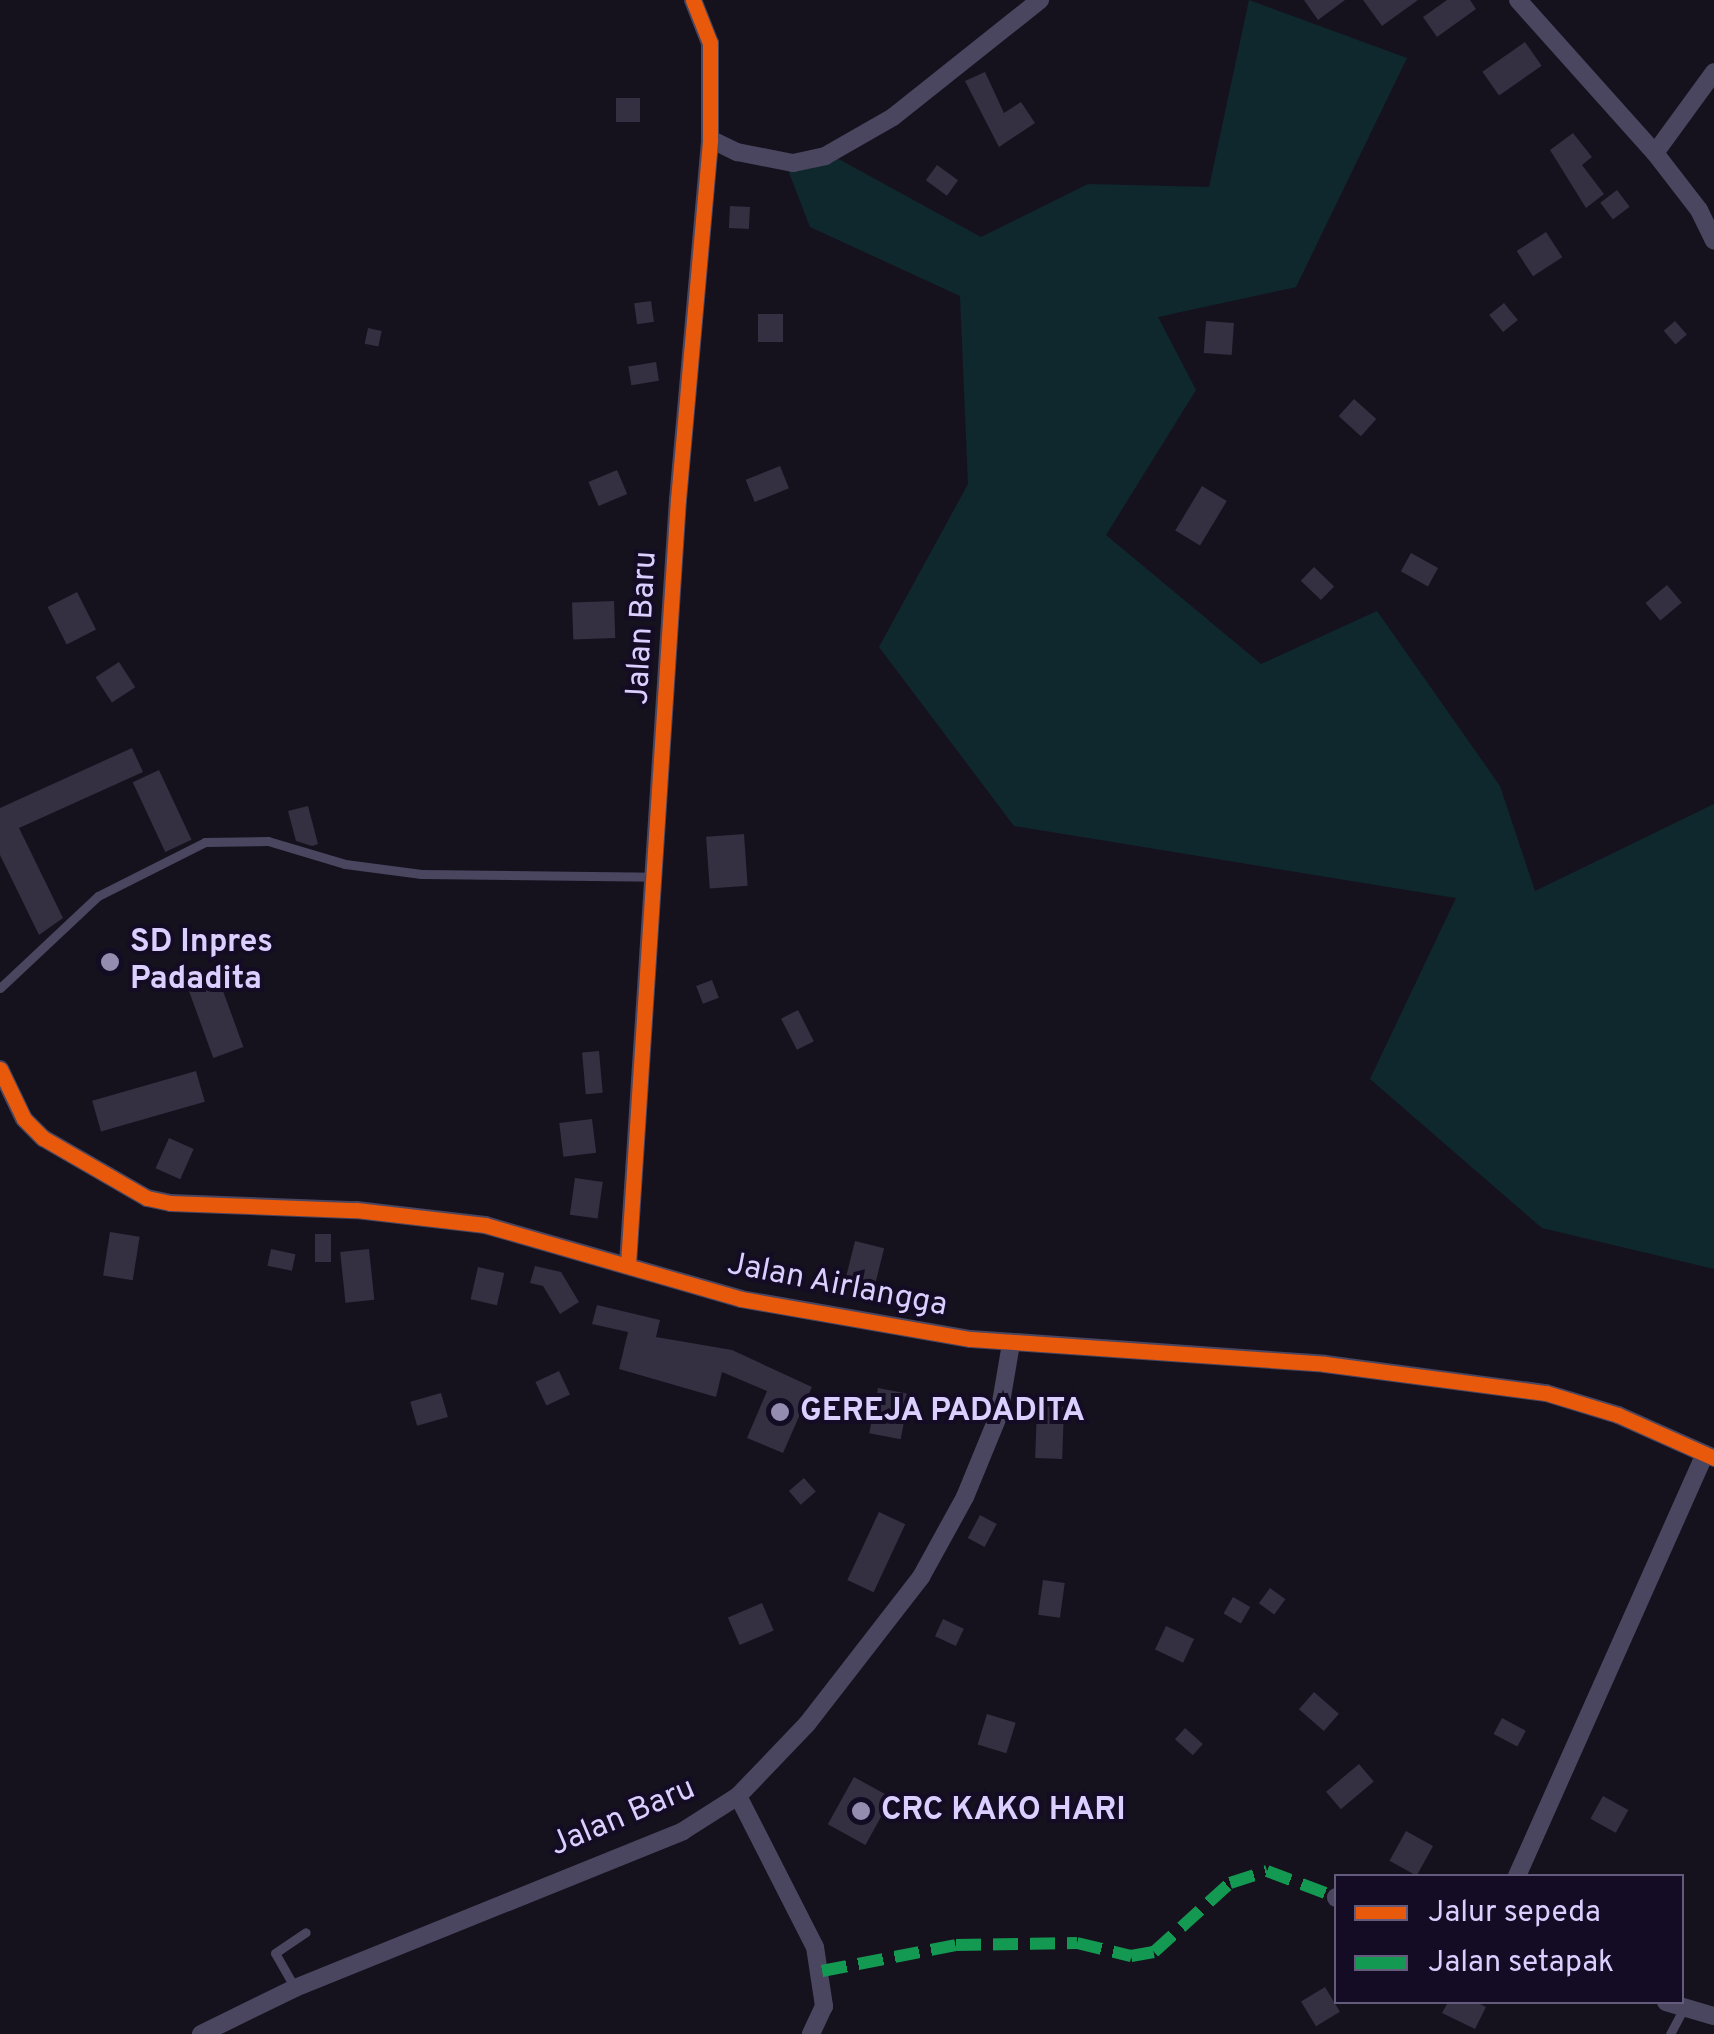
<!DOCTYPE html>
<style>
body{margin:0}
#map{position:relative;width:1714px;height:2034px;overflow:hidden;background:#15121e;font-family:Overpass,sans-serif}
div>[style]{position:absolute}
.green>*{inset:0;background:#0f282d}
.building>*{inset:0;background:#342f41;transform-origin:0 0}
.lane>*{height:9px;margin:-4.5px;padding:0 4.5px;transform-origin:4.5px;border-radius:4.5px;background:#4a4660}
.street>*{height:18px;margin:-9px;padding:0 9px;transform-origin:9px;border-radius:9px;background:#4a4660}
.quiet>*{height:12px;margin-top:-6px;transform-origin:0;background:repeating-linear-gradient(90deg,#139951 0 25px,transparent 0 37px)}
.cycleway>*{height:15px;margin:-7.5px;padding:0 7.5px;transform-origin:7.5px;border-radius:7.5px;background:#e8590c}
.dots>*{width:28px;height:28px;translate:-50% -50%;box-sizing:border-box;border:5px solid #130c24;border-radius:50%}
span{translate:-50% -50%;white-space:nowrap;text-align:center;line-height:1.15;-webkit-text-stroke:8px #130c24;paint-order:stroke}
.street-label{font-size:32px;color:#dacfff}
.poi-label{font-size:32px;color:#dacfff;font-weight:700}
.left{translate:0 -50%;text-align:left}
.legend{position:absolute;left:1334px;top:1874px;width:350px;height:130px;box-sizing:border-box;background:#130c24;border:2px solid #635a7c;margin:0;padding:12px 18px;list-style:none;font-size:30px;color:#dacfff}
.legend li{display:flex;align-items:center;gap:20px;height:50px}
.legend b{width:50px;border:2px solid #635a7c}
</style>
<div id="map">
<div class="green">
<div style="clip-path:polygon(1249px 0,1407px 58px,1296px 287px,1158px 317px,1196px 390px,1106px 535px,1261px 664px,1377px 611px,1500px 786px,1535px 891px,1714px 804px,1714px 1269px,1542px 1228px,1370px 1079px,1456px 898px,1014px 826px,879px 647px,968px 484px,960px 296px,810px 227px,788px 170px,835px 157px,981px 237px,1088px 184px,1209px 187px)"></div>
</div>
<div class="building">
<div style="clip-path:polygon(1304px 0,1345px 0,1318px 20px)"></div>
<div style="clip-path:polygon(1363px 0,1418px 0,1382px 26px)"></div>
<div style="clip-path:polygon(1447px 0,1470px 0,1476px 9px,1437px 37px,1423px 17px)"></div>
<div style="left:1525px;top:42px;width:29px;height:52px;rotate:55deg"></div>
<div style="clip-path:polygon(985px 72px,1004px 113px,1021px 102px,1035px 123px,999px 147px,965px 81px)"></div>
<div style="left:616px;top:98px;width:24px;height:24px"></div>
<div style="clip-path:polygon(1573px 133px,1592px 157px,1582px 165px,1604px 194px,1586px 208px,1550px 150px)"></div>
<div style="left:937px;top:165px;width:26px;height:19px;rotate:36deg"></div>
<div style="left:1617px;top:190px;width:21px;height:21px;rotate:53deg"></div>
<div style="left:730px;top:206px;width:20px;height:22px;rotate:3deg"></div>
<div style="left:1546px;top:232px;width:30px;height:35px;rotate:57deg"></div>
<div style="left:651px;top:301px;width:21px;height:17px;rotate:82deg"></div>
<div style="left:1504px;top:303px;width:22px;height:19px;rotate:51deg"></div>
<div style="left:758px;top:314px;width:25px;height:28px"></div>
<div style="left:1206px;top:321px;width:28px;height:32px;rotate:4deg"></div>
<div style="left:1675px;top:321px;width:18px;height:15px;rotate:49deg"></div>
<div style="left:368px;top:328px;width:14px;height:16px;rotate:12deg"></div>
<div style="left:656px;top:362px;width:19px;height:28px;rotate:81deg"></div>
<div style="left:1354px;top:399px;width:30px;height:23px;rotate:42deg"></div>
<div style="left:780px;top:466px;width:24px;height:37px;rotate:68deg"></div>
<div style="left:617px;top:470px;width:26px;height:31px;rotate:67deg"></div>
<div style="left:1202px;top:486px;width:29px;height:52px;rotate:31deg"></div>
<div style="left:1411px;top:553px;width:31px;height:21px;rotate:29deg"></div>
<div style="left:1314px;top:567px;width:28px;height:19px;rotate:44deg"></div>
<div style="left:1667px;top:585px;width:23px;height:28px;rotate:50deg"></div>
<div style="left:77px;top:592px;width:42px;height:33px;rotate:63deg"></div>
<div style="left:614px;top:601px;width:37px;height:42px;rotate:88deg"></div>
<div style="left:119px;top:662px;width:30px;height:28px;rotate:57deg"></div>
<div style="clip-path:polygon(132px 748px,143px 772px,19px 828px,63px 918px,39px 935px,0 855px,0 808px)"></div>
<div style="left:159px;top:770px;width:77px;height:29px;rotate:65deg"></div>
<div style="clip-path:polygon(308px 806px,318px 844px,312px 846px,296px 841px,288px 811px)"></div>
<div style="left:744px;top:834px;width:52px;height:38px;rotate:86deg"></div>
<div style="left:215px;top:969px;width:83px;height:32px;rotate:70deg"></div>
<div style="left:712px;top:980px;width:19px;height:17px;rotate:69deg"></div>
<div style="left:798px;top:1010px;width:35px;height:19px;rotate:63deg"></div>
<div style="left:599px;top:1051px;width:42px;height:17px;rotate:85deg"></div>
<div style="left:196px;top:1071px;width:32px;height:108px;rotate:74deg"></div>
<div style="left:592px;top:1119px;width:34px;height:33px;rotate:83deg"></div>
<div style="left:169px;top:1138px;width:27px;height:33px;rotate:24deg"></div>
<div style="left:575px;top:1178px;width:28px;height:37px;rotate:8deg"></div>
<div style="left:110px;top:1232px;width:30px;height:44px;rotate:9deg"></div>
<div style="left:315px;top:1234px;width:16px;height:28px"></div>
<div style="left:855px;top:1241px;width:30px;height:36px;rotate:14deg"></div>
<div style="left:271px;top:1249px;width:25px;height:17px;rotate:12deg"></div>
<div style="left:369px;top:1249px;width:51px;height:29px;rotate:84deg"></div>
<div style="clip-path:polygon(535px 1266px,561px 1272px,579px 1302px,560px 1314px,543px 1286px,530px 1283px)"></div>
<div style="left:478px;top:1267px;width:27px;height:33px;rotate:13deg"></div>
<div style="clip-path:polygon(597px 1305px,660px 1320px,656px 1337px,732px 1350px,812px 1387px,783px 1453px,747px 1438px,767px 1391px,722px 1372px,716px 1397px,619px 1369px,628px 1332px,592px 1324px)"></div>
<div style="left:559px;top:1371px;width:26px;height:26px;rotate:65deg"></div>
<div style="left:878px;top:1388px;width:32px;height:46px;rotate:11deg"></div>
<div style="left:441px;top:1393px;width:25px;height:32px;rotate:74deg"></div>
<div style="left:1037px;top:1406px;width:27px;height:52px;rotate:2deg"></div>
<div style="left:804px;top:1478px;width:18px;height:20px;rotate:49deg"></div>
<div style="left:879px;top:1512px;width:29px;height:75px;rotate:25deg"></div>
<div style="left:980px;top:1515px;width:19px;height:26px;rotate:28deg"></div>
<div style="left:1043px;top:1580px;width:22px;height:35px;rotate:8deg"></div>
<div style="left:1270px;top:1588px;width:19px;height:19px;rotate:36deg"></div>
<div style="left:1233px;top:1597px;width:20px;height:19px;rotate:30deg"></div>
<div style="left:762px;top:1603px;width:30px;height:37px;rotate:67deg"></div>
<div style="left:943px;top:1619px;width:23px;height:19px;rotate:25deg"></div>
<div style="left:1166px;top:1626px;width:31px;height:26px;rotate:25deg"></div>
<div style="left:1314px;top:1692px;width:33px;height:23px;rotate:41deg"></div>
<div style="left:987px;top:1714px;width:30px;height:32px;rotate:17deg"></div>
<div style="left:1502px;top:1718px;width:27px;height:18px;rotate:28deg"></div>
<div style="left:1185px;top:1728px;width:24px;height:15px;rotate:42deg"></div>
<div style="left:1359px;top:1764px;width:23px;height:43px;rotate:50deg"></div>
<div style="left:854px;top:1777px;width:43px;height:54px;rotate:29deg"></div>
<div style="left:1603px;top:1796px;width:29px;height:26px;rotate:29deg"></div>
<div style="left:1406px;top:1831px;width:31px;height:34px;rotate:29deg"></div>
<div style="left:1325px;top:1987px;width:29px;height:28px;rotate:59deg"></div>
<div style="clip-path:polygon(1448px 2002px,1476px 2002px,1486px 2007px,1475px 2029px,1442px 2013px)"></div>
</div>
<div class="lane">
<div style="left:0;top:988px;width:134px;rotate:-43.2deg"></div>
<div style="left:98px;top:896px;width:120px;rotate:-26.8deg"></div>
<div style="left:205px;top:842px;width:63px;rotate:-0.9deg"></div>
<div style="left:268px;top:841px;width:80px;rotate:16.6deg"></div>
<div style="left:345px;top:864px;width:77px;rotate:7.5deg"></div>
<div style="left:421px;top:874px;width:234px;rotate:0.7deg"></div>
<div style="left:295px;top:1988px;width:40px;rotate:-119.7deg"></div>
<div style="left:275px;top:1953px;width:37px;rotate:-34deg"></div>
<div style="left:1670px;top:2034px;width:30px;rotate:-62deg"></div>
</div>
<div class="street">
<div style="left:1518px;top:0;width:205px;rotate:48.2deg"></div>
<div style="left:1655px;top:153px;width:72px;rotate:52.3deg"></div>
<div style="left:1699px;top:210px;width:34px;rotate:64deg"></div>
<div style="left:710px;top:139px;width:30px;rotate:26deg"></div>
<div style="left:737px;top:152px;width:57px;rotate:11.1deg"></div>
<div style="left:793px;top:163px;width:33px;rotate:-12deg"></div>
<div style="left:825px;top:156px;width:78px;rotate:-29.8deg"></div>
<div style="left:893px;top:117px;width:188px;rotate:-38.5deg"></div>
<div style="left:1655px;top:153px;width:100px;rotate:-53.9deg"></div>
<div style="left:0;top:1069px;width:55px;rotate:64.4deg"></div>
<div style="left:24px;top:1119px;width:27px;rotate:45deg"></div>
<div style="left:43px;top:1138px;width:120px;rotate:30deg"></div>
<div style="left:147px;top:1198px;width:24px;rotate:12deg"></div>
<div style="left:170px;top:1203px;width:186px;rotate:2.2deg"></div>
<div style="left:356px;top:1210px;width:130px;rotate:6.6deg"></div>
<div style="left:485px;top:1225px;width:266px;rotate:16.1deg"></div>
<div style="left:741px;top:1299px;width:233px;rotate:9.9deg"></div>
<div style="left:971px;top:1339px;width:355px;rotate:4deg"></div>
<div style="left:1325px;top:1364px;width:223px;rotate:7.5deg"></div>
<div style="left:1546px;top:1393px;width:75px;rotate:17deg"></div>
<div style="left:1618px;top:1415px;width:105px;rotate:24.1deg"></div>
<div style="left:628px;top:1264px;width:766px;rotate:-86.26deg"></div>
<div style="left:678px;top:500px;width:362px;rotate:-84.9deg"></div>
<div style="left:710px;top:139px;width:96px;rotate:-90deg"></div>
<div style="left:710px;top:43px;width:46px;rotate:-111.6deg"></div>
<div style="left:738px;top:1796px;width:169px;rotate:63deg"></div>
<div style="left:815px;top:1947px;width:60px;rotate:81.3deg"></div>
<div style="left:824px;top:2006px;width:31px;rotate:115deg"></div>
<div style="left:1517px;top:1876px;width:462px;rotate:-66deg"></div>
<div style="left:1336px;top:1897px;width:1px;rotate:90deg"></div>
<div style="left:1666px;top:2002px;width:50px;rotate:16.3deg"></div>
<div style="left:201px;top:2034px;width:105px;rotate:-26.1deg"></div>
<div style="left:295px;top:1988px;width:419px;rotate:-22deg"></div>
<div style="left:683px;top:1831px;width:65px;rotate:-32.5deg"></div>
<div style="left:738px;top:1796px;width:100px;rotate:-46.2deg"></div>
<div style="left:807px;top:1724px;width:186px;rotate:-52.2deg"></div>
<div style="left:921px;top:1577px;width:91px;rotate:-61.2deg"></div>
<div style="left:965px;top:1497px;width:90px;rotate:-67.7deg"></div>
<div style="left:999px;top:1414px;width:71px;rotate:-80.3deg"></div>
</div>
<div class="quiet">
<div style="left:822px;top:1971px;width:136px;rotate:-11deg"></div>
<div style="left:956px;top:1945px;width:121px;rotate:-0.9deg"></div>
<div style="left:1077px;top:1943px;width:56px;rotate:13.5deg"></div>
<div style="left:1131px;top:1956px;width:23px;rotate:-10deg"></div>
<div style="left:1154px;top:1952px;width:103px;rotate:-42.2deg"></div>
<div style="left:1230px;top:1883px;width:39px;rotate:-18deg"></div>
<div style="left:1267px;top:1871px;width:74px;rotate:20.6deg"></div>
</div>
<div class="cycleway">
<div style="left:0;top:1069px;width:55px;rotate:64.4deg"></div>
<div style="left:24px;top:1119px;width:27px;rotate:45deg"></div>
<div style="left:43px;top:1138px;width:120px;rotate:30deg"></div>
<div style="left:147px;top:1198px;width:24px;rotate:12deg"></div>
<div style="left:170px;top:1203px;width:186px;rotate:2.2deg"></div>
<div style="left:356px;top:1210px;width:130px;rotate:6.6deg"></div>
<div style="left:485px;top:1225px;width:266px;rotate:16.1deg"></div>
<div style="left:741px;top:1299px;width:233px;rotate:9.9deg"></div>
<div style="left:971px;top:1339px;width:355px;rotate:4deg"></div>
<div style="left:1325px;top:1364px;width:223px;rotate:7.5deg"></div>
<div style="left:1546px;top:1393px;width:75px;rotate:17deg"></div>
<div style="left:1618px;top:1415px;width:105px;rotate:24.1deg"></div>
<div style="left:628px;top:1264px;width:766px;rotate:-86.26deg"></div>
<div style="left:678px;top:500px;width:362px;rotate:-84.9deg"></div>
<div style="left:710px;top:139px;width:96px;rotate:-90deg"></div>
<div style="left:710px;top:43px;width:46px;rotate:-111.6deg"></div>
</div>
<div class="dots">
<div style="left:110px;top:962px;background:#958db0"></div>
<div style="left:780px;top:1412px;background:#958db0"></div>
<div style="left:861px;top:1811px;background:#958db0"></div>
</div>
<div class="street-label">
<span style="left:643px;top:628px;rotate:-87deg">Jalan Baru</span>
<span style="left:837px;top:1286px;rotate:11deg">Jalan Airlangga</span>
<span style="left:623px;top:1818px;rotate:-23deg">Jalan Baru</span>
</div>
<div class="poi-label">
<span class="left" style="left:130px;top:962px">SD Inpres<br>Padadita</span>
<span class="left" style="left:800px;top:1412px">GEREJA PADADITA</span>
<span class="left" style="left:881px;top:1811px">CRC KAKO HARI</span>
</div>
<ul class="legend">
<li><b style="height:12px;background:#e8590c"></b>Jalur sepeda</li>
<li><b style="height:12px;background:#139951"></b>Jalan setapak</li>
</ul>
</div>
